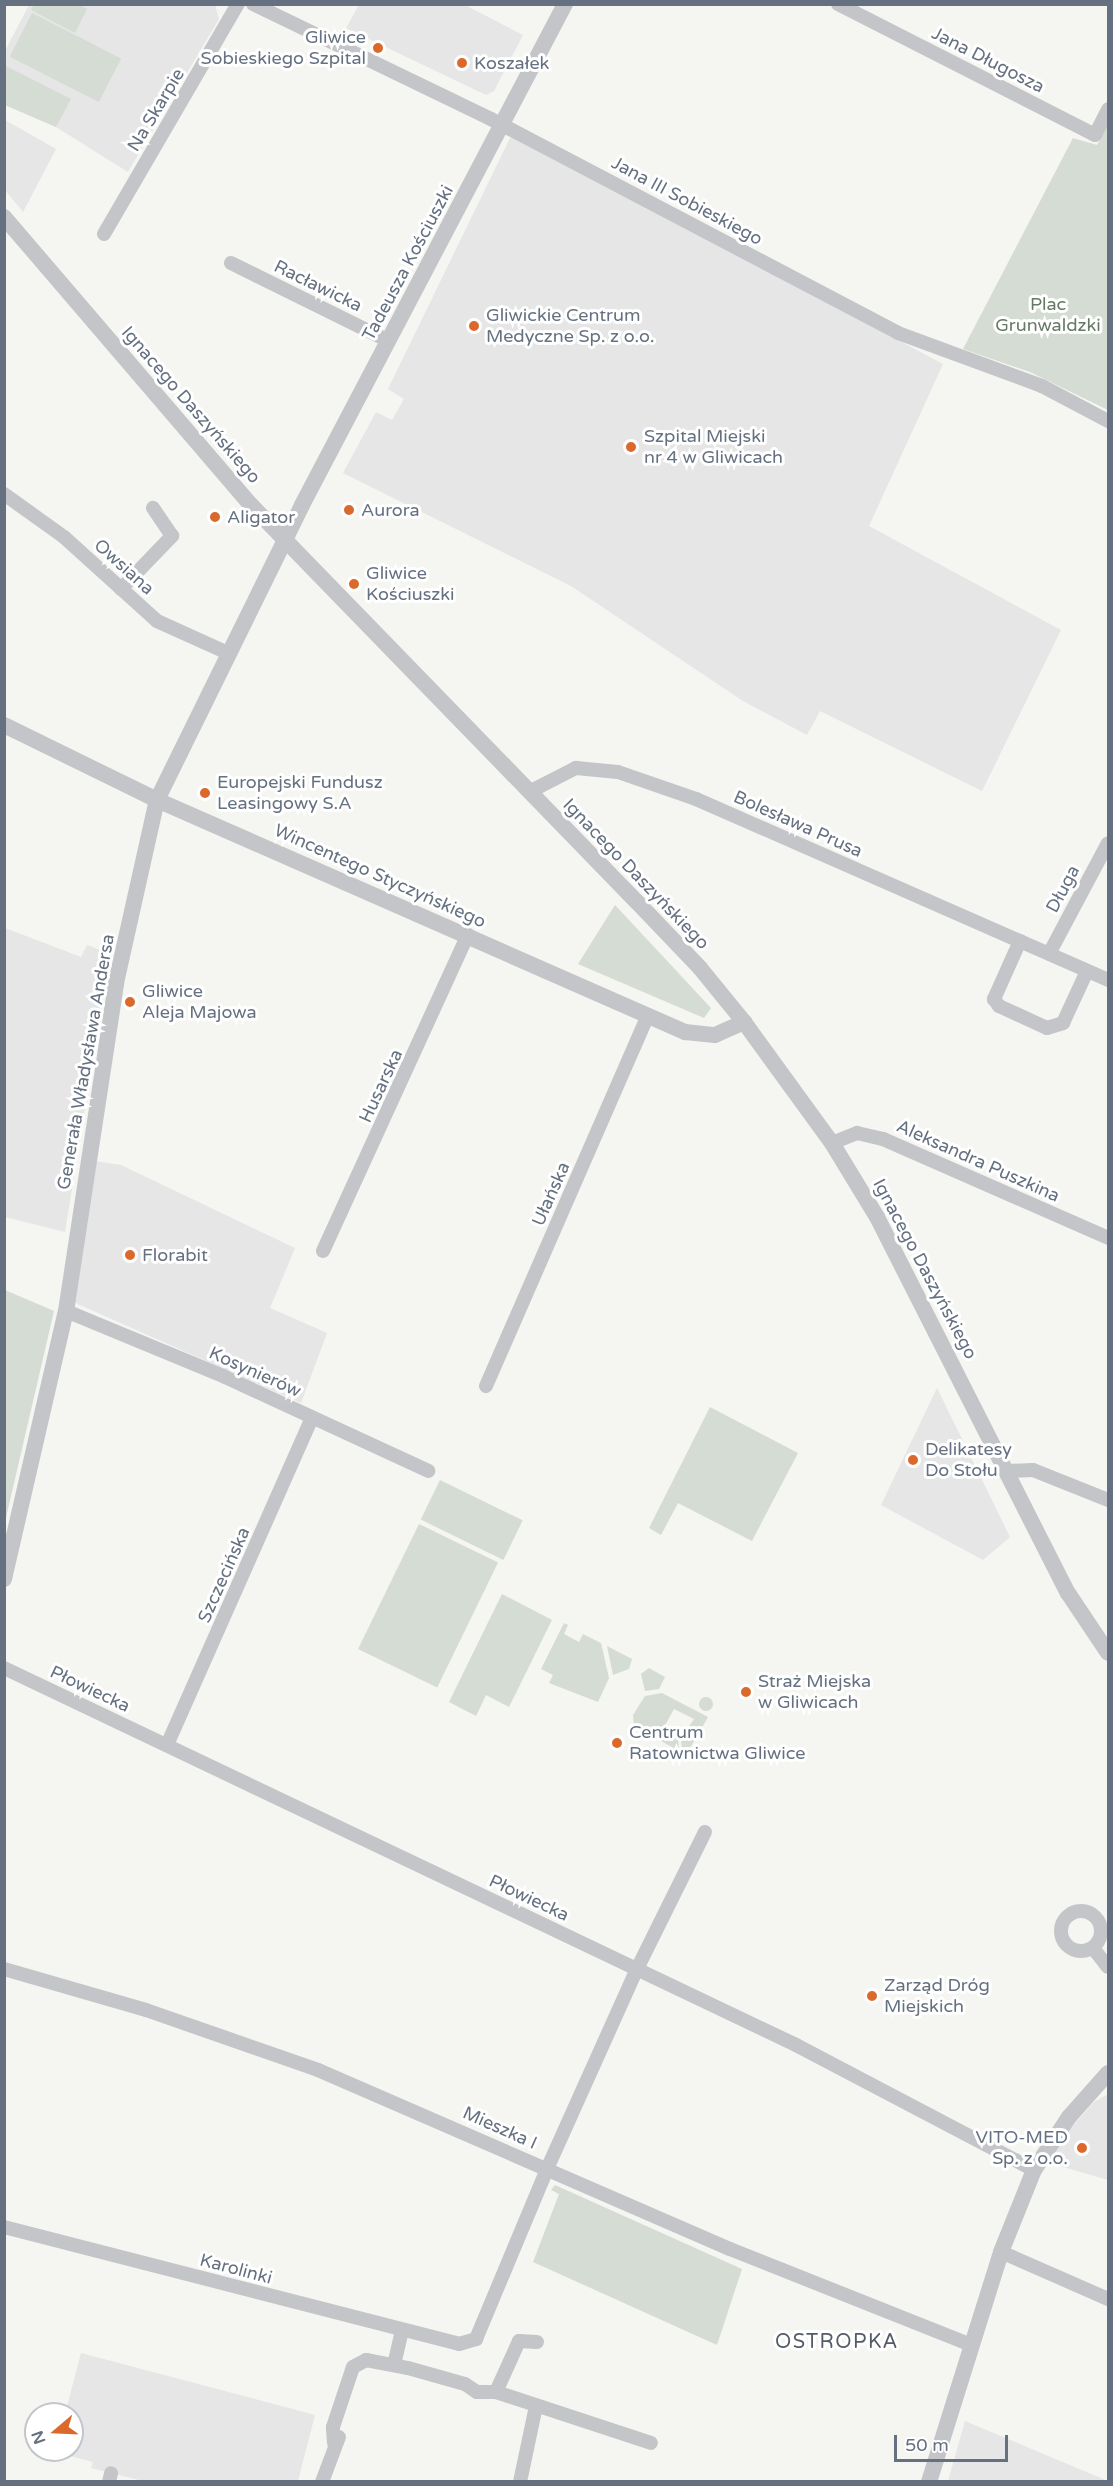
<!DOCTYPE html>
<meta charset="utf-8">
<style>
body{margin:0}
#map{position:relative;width:1113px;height:2486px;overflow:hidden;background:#f5f5f1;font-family:"Varela Round",sans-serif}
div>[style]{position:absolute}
.built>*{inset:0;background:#e5e6e5}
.green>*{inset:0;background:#d5dcd3;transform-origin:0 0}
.round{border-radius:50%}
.minor>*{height:14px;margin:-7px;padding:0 7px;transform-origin:7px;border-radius:7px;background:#c3c5c9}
.minor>.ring{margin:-7px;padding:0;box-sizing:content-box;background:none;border:14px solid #c3c5c9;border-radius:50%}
.tertiary>*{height:16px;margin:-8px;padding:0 8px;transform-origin:8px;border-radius:8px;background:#c3c5c9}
.dots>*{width:16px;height:16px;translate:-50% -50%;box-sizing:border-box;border:3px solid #fff;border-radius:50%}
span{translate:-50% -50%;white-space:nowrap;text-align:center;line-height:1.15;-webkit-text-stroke:6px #fff;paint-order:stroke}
.poi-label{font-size:18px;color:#657181}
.right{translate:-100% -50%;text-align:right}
.left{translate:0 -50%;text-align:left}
.street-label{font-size:18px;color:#657181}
.park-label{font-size:18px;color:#667964}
.neighbourhood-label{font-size:20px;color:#535c67;letter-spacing:1.5px}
.frame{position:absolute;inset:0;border:6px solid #657181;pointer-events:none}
.north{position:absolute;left:24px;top:2402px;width:60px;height:60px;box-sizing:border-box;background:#fff;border:2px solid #c1c6cd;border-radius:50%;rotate:251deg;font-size:16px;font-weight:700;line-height:24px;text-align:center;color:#657181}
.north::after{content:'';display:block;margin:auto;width:21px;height:27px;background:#db692c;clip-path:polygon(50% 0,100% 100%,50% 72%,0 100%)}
.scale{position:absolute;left:894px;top:2435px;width:114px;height:27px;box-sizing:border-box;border:3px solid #657181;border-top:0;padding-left:8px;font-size:18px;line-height:21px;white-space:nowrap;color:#657181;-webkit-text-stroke:4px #fff;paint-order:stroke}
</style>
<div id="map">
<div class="built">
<div style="clip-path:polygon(463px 4px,523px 35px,494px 91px,486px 95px,346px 28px,359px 5px)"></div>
<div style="clip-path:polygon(29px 5px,215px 5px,219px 19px,128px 172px,56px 127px,5px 105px,5px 51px)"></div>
<div style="clip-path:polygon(5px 120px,56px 149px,23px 212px,5px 190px)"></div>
<div style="clip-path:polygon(512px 134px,943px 364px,869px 526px,1061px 630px,982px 791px,820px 711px,807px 735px,743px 701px,571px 586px,343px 473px,376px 412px,392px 420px,404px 399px,388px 389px)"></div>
<div style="clip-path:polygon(5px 928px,81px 957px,87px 945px,110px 954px,65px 1232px,5px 1217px)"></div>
<div style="clip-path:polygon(95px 1161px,121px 1165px,295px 1248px,270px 1308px,327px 1333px,301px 1403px,73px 1302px)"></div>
<div style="clip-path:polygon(937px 1388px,1010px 1537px,983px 1560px,881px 1505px)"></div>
<div style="clip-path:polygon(1108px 2094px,1108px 2180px,1046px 2162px,1077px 2121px,1094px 2102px)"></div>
<div style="clip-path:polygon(81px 2353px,315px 2415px,298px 2481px,143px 2481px,91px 2468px,93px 2462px,55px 2452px,72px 2450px,72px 2414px,65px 2414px)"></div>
<div style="clip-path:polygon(965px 2421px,1108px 2481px,948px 2481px)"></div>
</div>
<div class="green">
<div style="clip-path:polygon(34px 4px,79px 5px,87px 9px,75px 33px,31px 10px)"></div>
<div style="left:32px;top:13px;width:100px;height:49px;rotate:27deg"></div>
<div style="clip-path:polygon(4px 65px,71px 99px,56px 127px,5px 105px)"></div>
<div style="clip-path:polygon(1108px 124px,1108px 410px,1030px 372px,963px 349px,1073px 138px,1097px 145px)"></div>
<div style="clip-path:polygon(615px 905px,711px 1008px,704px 1018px,578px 964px)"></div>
<div style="clip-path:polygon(5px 1290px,54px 1311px,5px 1522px)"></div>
<div style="clip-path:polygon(710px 1407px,798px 1453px,752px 1541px,678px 1503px,661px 1535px,649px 1528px)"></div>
<div style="left:440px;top:1480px;width:92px;height:44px;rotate:26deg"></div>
<div style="left:419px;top:1524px;width:88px;height:139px;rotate:26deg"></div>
<div style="clip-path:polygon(502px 1594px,552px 1620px,509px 1707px,486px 1695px,476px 1716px,449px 1702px)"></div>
<div style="clip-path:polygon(564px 1623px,568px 1625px,564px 1634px,579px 1642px,583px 1634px,601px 1643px,609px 1678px,598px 1702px,549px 1683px,553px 1675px,541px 1669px)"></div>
<div style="clip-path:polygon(607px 1646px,632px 1659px,629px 1669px,613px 1675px)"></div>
<div style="clip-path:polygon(649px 1668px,665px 1677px,659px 1689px,645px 1691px,641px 1674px)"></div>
<div style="clip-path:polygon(662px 1693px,708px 1717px,689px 1750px,682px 1752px,681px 1738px,694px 1719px,674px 1709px,663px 1729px,678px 1737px,679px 1751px,634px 1726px,633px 1715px,645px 1696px)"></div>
<div class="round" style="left:699px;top:1697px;width:14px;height:14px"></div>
<div style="clip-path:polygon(555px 2185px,742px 2269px,717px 2345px,533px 2262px,559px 2194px,551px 2190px)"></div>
</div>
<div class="minor">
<div style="left:253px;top:4px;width:264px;rotate:25.8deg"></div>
<div style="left:491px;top:119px;width:460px;rotate:27.7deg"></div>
<div style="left:898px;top:333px;width:153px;rotate:20.2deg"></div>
<div style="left:1042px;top:386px;width:75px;rotate:27.9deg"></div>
<div style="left:838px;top:4px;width:288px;rotate:27deg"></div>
<div style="left:1095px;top:135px;width:29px;rotate:-63deg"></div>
<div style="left:104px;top:234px;width:266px;rotate:-59.8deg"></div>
<div style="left:231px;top:263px;width:176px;rotate:26.3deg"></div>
<div style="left:4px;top:494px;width:74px;rotate:35.6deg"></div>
<div style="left:64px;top:537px;width:125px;rotate:42.1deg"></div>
<div style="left:157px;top:621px;width:78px;rotate:24.3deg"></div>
<div style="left:121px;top:589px;width:74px;rotate:-46.1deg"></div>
<div style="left:172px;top:536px;width:34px;rotate:-124deg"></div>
<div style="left:529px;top:792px;width:53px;rotate:-27.1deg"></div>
<div style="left:576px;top:768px;width:42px;rotate:5.4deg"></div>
<div style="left:618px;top:772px;width:83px;rotate:19.1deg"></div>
<div style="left:696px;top:799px;width:450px;rotate:23.7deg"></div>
<div style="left:1020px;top:941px;width:64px;rotate:114.1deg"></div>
<div style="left:994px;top:999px;width:9px;rotate:54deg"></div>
<div style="left:999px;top:1006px;width:53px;rotate:24.6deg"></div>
<div style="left:1047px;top:1028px;width:17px;rotate:-17deg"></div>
<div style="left:1063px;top:1023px;width:57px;rotate:-65.2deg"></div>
<div style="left:1050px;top:952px;width:123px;rotate:-62deg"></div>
<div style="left:832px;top:1143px;width:27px;rotate:-22deg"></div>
<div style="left:857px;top:1133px;width:27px;rotate:13deg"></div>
<div style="left:883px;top:1139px;width:246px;rotate:23.7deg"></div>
<div style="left:323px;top:1251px;width:348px;rotate:-65.4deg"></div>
<div style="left:66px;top:1311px;width:172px;rotate:22.5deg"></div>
<div style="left:225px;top:1377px;width:224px;rotate:24.8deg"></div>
<div style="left:486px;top:1386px;width:404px;rotate:-66.4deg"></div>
<div style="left:1006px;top:1471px;width:27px;rotate:-2deg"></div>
<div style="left:1033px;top:1470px;width:81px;rotate:21.8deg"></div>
<div style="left:4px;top:1668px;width:877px;rotate:25.45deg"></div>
<div style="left:796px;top:2045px;width:269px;rotate:27.7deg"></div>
<div style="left:167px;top:1745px;width:358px;rotate:-66.1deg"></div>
<div class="ring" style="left:1061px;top:1911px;width:26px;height:26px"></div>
<div style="left:1093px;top:1948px;width:24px;rotate:52deg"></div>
<div style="left:4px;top:1969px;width:148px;rotate:16.1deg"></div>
<div style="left:146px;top:2010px;width:182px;rotate:19.2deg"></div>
<div style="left:318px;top:2070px;width:449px;rotate:23.5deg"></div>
<div style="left:730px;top:2249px;width:259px;rotate:21.7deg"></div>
<div style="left:4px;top:2227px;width:470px;rotate:14.4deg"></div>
<div style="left:459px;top:2344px;width:18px;rotate:-16deg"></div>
<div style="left:476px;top:2339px;width:184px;rotate:-67.3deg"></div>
<div style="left:547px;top:2169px;width:219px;rotate:-65.8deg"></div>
<div style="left:637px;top:1969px;width:153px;rotate:-63.6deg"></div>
<div style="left:1001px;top:2252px;width:117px;rotate:23.7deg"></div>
<div style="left:394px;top:2365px;width:36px;rotate:-77deg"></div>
<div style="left:496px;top:2392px;width:56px;rotate:-65.7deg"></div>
<div style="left:519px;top:2341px;width:18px;rotate:3deg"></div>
<div style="left:334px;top:2443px;width:16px;rotate:-94deg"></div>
<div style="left:333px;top:2427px;width:63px;rotate:-71.6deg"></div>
<div style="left:353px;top:2367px;width:15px;rotate:-28deg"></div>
<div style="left:366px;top:2360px;width:43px;rotate:10.8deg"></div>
<div style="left:408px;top:2368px;width:59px;rotate:15.7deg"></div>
<div style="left:465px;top:2384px;width:14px;rotate:34deg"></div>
<div style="left:477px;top:2392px;width:19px"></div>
<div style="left:496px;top:2392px;width:163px;rotate:18.2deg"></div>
<div style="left:109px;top:2482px;width:9px;rotate:-77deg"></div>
<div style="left:322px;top:2482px;width:48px;rotate:-69.3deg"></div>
<div style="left:520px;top:2482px;width:78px;rotate:-78.1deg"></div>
</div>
<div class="tertiary">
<div style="left:4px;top:217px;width:381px;rotate:49.4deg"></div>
<div style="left:252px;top:506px;width:552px;rotate:45.81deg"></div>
<div style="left:637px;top:902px;width:91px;rotate:46.3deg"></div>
<div style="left:700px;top:968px;width:70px;rotate:50.8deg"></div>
<div style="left:744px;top:1022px;width:150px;rotate:54deg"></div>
<div style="left:832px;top:1143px;width:87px;rotate:58.7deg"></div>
<div style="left:877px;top:1217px;width:422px;rotate:63.1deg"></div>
<div style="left:1068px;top:1593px;width:72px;rotate:56.3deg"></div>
<div style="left:4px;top:725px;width:170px;rotate:26.1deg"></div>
<div style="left:157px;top:800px;width:577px;rotate:23.72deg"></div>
<div style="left:685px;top:1032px;width:30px;rotate:6deg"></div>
<div style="left:715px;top:1035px;width:32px;rotate:-24deg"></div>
<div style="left:4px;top:1579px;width:275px;rotate:-77deg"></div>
<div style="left:66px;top:1311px;width:332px;rotate:-81.3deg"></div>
<div style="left:116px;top:983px;width:188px;rotate:-77.4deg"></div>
<div style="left:157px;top:800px;width:329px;rotate:-63.8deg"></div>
<div style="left:302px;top:505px;width:566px;rotate:-62.3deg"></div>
<div style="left:929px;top:2482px;width:241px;rotate:-72.6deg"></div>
<div style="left:1001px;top:2252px;width:88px;rotate:-68.1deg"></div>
<div style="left:1034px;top:2170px;width:64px;rotate:-56.6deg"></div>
<div style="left:1069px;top:2117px;width:59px;rotate:-48.4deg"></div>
</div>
<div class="dots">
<div style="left:378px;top:48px;background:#db692c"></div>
<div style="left:462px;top:63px;background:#db692c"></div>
<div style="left:474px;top:326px;background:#db692c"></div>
<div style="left:631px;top:447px;background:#db692c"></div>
<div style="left:349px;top:510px;background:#db692c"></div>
<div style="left:215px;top:517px;background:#db692c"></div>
<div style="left:354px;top:584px;background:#db692c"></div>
<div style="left:205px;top:793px;background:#db692c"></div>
<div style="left:130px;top:1002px;background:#db692c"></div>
<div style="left:130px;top:1255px;background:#db692c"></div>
<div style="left:913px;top:1460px;background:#db692c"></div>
<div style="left:746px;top:1692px;background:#db692c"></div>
<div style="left:617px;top:1743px;background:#db692c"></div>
<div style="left:872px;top:1996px;background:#db692c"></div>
<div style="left:1082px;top:2148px;background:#db692c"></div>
</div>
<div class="poi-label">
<span class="right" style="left:366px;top:48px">Gliwice<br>Sobieskiego Szpital</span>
<span class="left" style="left:474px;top:63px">Koszałek</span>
<span class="left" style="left:486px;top:326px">Gliwickie Centrum<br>Medyczne Sp. z o.o.</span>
<span class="left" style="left:644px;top:447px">Szpital Miejski<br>nr 4 w Gliwicach</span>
<span class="left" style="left:361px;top:510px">Aurora</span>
<span class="left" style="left:227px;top:517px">Aligator</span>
<span class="left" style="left:366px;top:584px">Gliwice<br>Kościuszki</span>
<span class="left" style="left:217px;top:793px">Europejski Fundusz<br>Leasingowy S.A</span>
<span class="left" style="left:142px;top:1002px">Gliwice<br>Aleja Majowa</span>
<span class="left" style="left:142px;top:1255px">Florabit</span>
<span class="left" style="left:925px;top:1460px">Delikatesy<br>Do Stołu</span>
<span class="left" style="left:758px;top:1692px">Straż Miejska<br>w Gliwicach</span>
<span class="left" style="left:629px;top:1743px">Centrum<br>Ratownictwa Gliwice</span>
<span class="left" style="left:884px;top:1996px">Zarząd Dróg<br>Miejskich</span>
<span class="right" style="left:1068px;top:2148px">VITO-MED<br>Sp. z o.o.</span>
</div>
<div class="street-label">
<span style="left:988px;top:60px;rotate:27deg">Jana Długosza</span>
<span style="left:156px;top:110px;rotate:-59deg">Na Skarpie</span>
<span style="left:687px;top:201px;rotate:28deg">Jana III Sobieskiego</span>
<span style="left:408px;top:263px;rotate:-62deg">Tadeusza Kościuszki</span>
<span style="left:318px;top:286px;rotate:26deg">Racławicka</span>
<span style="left:191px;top:405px;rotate:49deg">Ignacego Daszyńskiego</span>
<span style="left:124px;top:567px;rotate:42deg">Owsiana</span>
<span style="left:798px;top:824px;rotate:24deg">Bolesława Prusa</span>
<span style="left:636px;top:874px;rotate:46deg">Ignacego Daszyńskiego</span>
<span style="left:380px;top:876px;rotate:24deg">Wincentego Styczyńskiego</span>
<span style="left:1063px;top:889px;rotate:-62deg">Długa</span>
<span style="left:86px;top:1062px;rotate:-80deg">Generała Władysława Andersa</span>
<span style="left:381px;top:1086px;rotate:-65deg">Husarska</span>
<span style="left:978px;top:1161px;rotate:24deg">Aleksandra Puszkina</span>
<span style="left:551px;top:1194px;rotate:-66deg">Ułańska</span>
<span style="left:925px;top:1269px;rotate:62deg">Ignacego Daszyńskiego</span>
<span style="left:255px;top:1372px;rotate:24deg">Kosynierów</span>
<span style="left:224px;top:1575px;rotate:-66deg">Szczecińska</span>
<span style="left:90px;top:1689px;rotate:25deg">Płowiecka</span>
<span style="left:529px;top:1898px;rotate:25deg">Płowiecka</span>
<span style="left:500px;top:2128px;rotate:24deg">Mieszka I</span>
<span style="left:236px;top:2269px;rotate:15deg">Karolinki</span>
</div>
<div class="park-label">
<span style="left:1048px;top:315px">Plac<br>Grunwaldzki</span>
</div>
<div class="neighbourhood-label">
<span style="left:837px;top:2342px">OSTROPKA</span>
</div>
<div class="frame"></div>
<div class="north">N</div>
<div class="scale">50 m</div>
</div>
